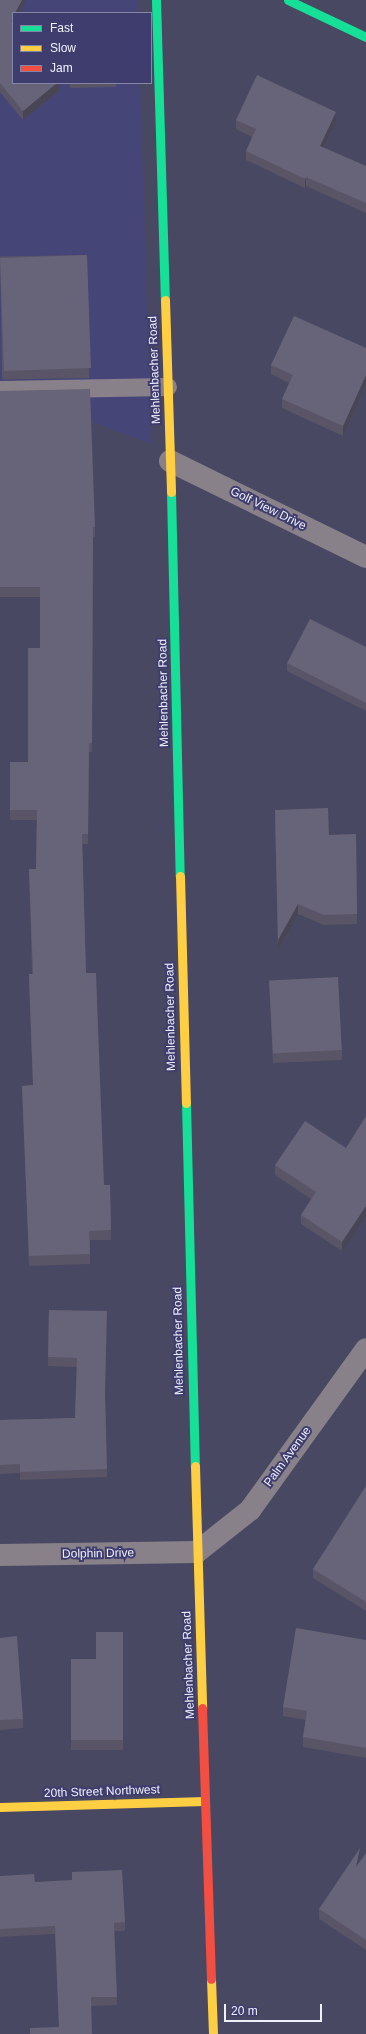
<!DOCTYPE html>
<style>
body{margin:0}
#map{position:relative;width:366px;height:2034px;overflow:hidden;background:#484862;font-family:Helvetica,sans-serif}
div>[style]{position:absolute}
.built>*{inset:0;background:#454578}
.lane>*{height:18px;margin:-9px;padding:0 9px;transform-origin:9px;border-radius:9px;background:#898189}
.street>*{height:22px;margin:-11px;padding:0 11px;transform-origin:11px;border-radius:11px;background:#898189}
.fast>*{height:9px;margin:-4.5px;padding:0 4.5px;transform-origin:4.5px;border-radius:4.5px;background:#16e098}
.slow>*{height:9px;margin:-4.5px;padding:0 4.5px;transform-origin:4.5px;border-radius:4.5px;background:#ffcf43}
.jam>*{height:9px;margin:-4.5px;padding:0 4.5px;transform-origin:4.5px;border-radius:4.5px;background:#f24e42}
.wall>*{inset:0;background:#595567;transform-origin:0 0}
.shaded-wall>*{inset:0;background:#484554}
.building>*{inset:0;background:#676378;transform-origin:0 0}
span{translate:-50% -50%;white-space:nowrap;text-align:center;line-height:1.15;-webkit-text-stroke:4px #3e3d6d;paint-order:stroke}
.street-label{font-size:12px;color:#eff0fc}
.legend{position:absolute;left:12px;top:12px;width:140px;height:72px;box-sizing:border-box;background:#3e3d6d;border:1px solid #8585a6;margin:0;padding:5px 7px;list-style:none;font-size:12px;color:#eff0fc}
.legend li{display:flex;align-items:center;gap:8px;height:20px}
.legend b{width:20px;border:1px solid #8585a6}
.scale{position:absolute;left:224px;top:2004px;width:98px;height:18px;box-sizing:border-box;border:2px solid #eff0fc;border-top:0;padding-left:5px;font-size:12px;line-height:14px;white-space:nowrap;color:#eff0fc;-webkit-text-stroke:3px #3e3d6d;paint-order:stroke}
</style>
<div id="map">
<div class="built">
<div style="clip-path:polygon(0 0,137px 0,138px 13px,13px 13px,13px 83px,140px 83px,151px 444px,0 387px)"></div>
</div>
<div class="lane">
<div style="left:0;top:390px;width:168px;rotate:-1deg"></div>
</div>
<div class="street">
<div style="left:170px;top:461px;width:218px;rotate:26.1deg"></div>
<div style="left:0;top:1555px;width:197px;rotate:-0.9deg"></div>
<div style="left:197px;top:1552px;width:68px;rotate:-38.4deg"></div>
<div style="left:250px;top:1510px;width:198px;rotate:-54.2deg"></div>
</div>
<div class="fast">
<div style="left:156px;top:0;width:300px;rotate:88.3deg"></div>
<div style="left:288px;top:0;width:86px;rotate:25.4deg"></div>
<div style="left:171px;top:492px;width:384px;rotate:88.7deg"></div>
<div style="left:186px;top:1103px;width:363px;rotate:88.6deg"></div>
</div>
<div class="slow">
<div style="left:165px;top:300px;width:192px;rotate:88.2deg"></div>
<div style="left:180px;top:876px;width:227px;rotate:88.5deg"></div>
<div style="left:195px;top:1466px;width:242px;rotate:88.3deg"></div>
<div style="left:0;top:1807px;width:205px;rotate:-1.7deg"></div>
<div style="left:211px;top:1979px;width:55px;rotate:87.9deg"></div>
</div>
<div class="jam">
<div style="left:202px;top:1708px;width:271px;rotate:88.1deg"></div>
</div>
<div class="wall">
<div style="clip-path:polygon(0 0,26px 0,20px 13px,13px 13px,13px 83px,60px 83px,60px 90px,23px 120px,0 92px)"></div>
<div style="clip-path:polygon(70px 83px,116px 83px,116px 87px,70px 88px)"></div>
<div style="clip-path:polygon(236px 120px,336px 122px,324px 148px,366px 166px,366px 213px,306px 186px,305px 188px,246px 160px,246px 151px,252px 137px,236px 129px)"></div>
<div style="left:87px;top:255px;width:123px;height:87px;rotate:89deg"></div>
<div style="clip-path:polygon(366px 348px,366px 385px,343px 436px,282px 408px,282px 399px,289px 383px,271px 374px,271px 365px)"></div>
<div style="clip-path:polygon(0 391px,95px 527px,95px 537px,93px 537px,92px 752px,89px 752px,88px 844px,82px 844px,86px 973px,104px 1185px,110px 1185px,111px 1240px,90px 1240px,90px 1264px,29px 1266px,22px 1086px,33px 1085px,29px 984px,29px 974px,32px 974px,29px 869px,36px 869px,37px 820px,10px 820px,10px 762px,28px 762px,40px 648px,40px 597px,0 597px)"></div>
<div style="clip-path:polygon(366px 647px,366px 711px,287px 671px,287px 663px)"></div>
<div style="clip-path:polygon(275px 819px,329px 835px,356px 834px,357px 924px,324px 925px,298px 914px,278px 950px)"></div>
<div style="clip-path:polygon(269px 981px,342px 1050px,342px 1060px,273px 1063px)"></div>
<div style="clip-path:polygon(346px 1148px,342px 1251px,301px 1224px,301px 1215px,311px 1199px,275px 1175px,275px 1165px)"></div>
<div style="clip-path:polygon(49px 1310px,105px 1399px,107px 1477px,20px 1480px,20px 1473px,0 1474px,0 1420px,75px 1418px,77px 1367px,48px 1366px)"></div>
<div style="clip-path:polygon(366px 1486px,366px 1611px,313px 1578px,313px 1569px)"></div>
<div style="clip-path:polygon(123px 1632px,123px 1750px,71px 1750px,71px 1659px,96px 1659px)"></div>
<div style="clip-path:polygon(0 1638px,23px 1719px,23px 1728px,0 1730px)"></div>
<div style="clip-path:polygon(366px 1640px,366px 1758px,303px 1747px,303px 1737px,306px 1720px,283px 1716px,283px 1707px)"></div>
<div style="clip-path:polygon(366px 1853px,366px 1950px,319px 1919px,319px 1909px,360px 1858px,359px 1864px)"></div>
<div style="clip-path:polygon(0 1876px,35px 1882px,125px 1922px,125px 1931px,114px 1931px,117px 2005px,91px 2006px,59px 2027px,55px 1934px,0 1937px)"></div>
</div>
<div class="shaded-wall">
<div style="clip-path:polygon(22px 0,26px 0,20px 13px,15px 13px)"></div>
<div style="clip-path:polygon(57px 83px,60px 83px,60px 90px,23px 120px,23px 111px)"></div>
<div style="clip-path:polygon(336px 112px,336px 122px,320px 156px,320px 146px)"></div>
<div style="clip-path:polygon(306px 177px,306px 186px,305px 188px,305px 179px)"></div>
<div style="clip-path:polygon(366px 375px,366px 385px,343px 436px,343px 426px)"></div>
<div style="clip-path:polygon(298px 904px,298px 914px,278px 950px,278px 940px)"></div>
<div style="clip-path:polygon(366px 1206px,366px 1216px,342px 1251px,342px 1242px)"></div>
<div style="clip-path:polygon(360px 1848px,360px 1858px,356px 1877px,356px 1867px)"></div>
</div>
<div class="building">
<div style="clip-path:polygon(0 0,22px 0,15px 13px,13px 13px,13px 17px,11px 21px,13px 23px,13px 83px,57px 83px,23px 111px,0 83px)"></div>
<div style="clip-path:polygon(257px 75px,336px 112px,320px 146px,366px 166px,366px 203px,306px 177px,305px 179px,246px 151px,256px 129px,236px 120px)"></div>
<div style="left:87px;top:255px;width:113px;height:87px;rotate:88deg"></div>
<div style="clip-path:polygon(294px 316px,366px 348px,366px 375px,343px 426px,282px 399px,293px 375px,271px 365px)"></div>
<div style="clip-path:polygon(90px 389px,95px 527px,93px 527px,92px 743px,89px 743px,88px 834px,82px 834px,86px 973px,96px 973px,104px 1185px,110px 1185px,111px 1230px,89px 1231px,90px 1254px,29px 1256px,22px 1086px,33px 1085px,29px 974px,33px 974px,29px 869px,36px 869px,37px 810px,10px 810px,10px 762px,28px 762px,28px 648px,40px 648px,40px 587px,0 587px,0 391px)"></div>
<div style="clip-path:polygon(310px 619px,366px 647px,366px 703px,287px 663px)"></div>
<div style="clip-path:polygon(328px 808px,329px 835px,356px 834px,357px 914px,324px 915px,298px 904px,278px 940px,275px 810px)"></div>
<div style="left:338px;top:977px;width:73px;height:69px;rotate:87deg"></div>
<div style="clip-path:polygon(366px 1116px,366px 1206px,342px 1242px,301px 1215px,316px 1192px,275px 1165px,305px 1121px,346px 1148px)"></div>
<div style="clip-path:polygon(49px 1310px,107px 1311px,105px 1394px,107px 1469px,20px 1472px,20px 1464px,0 1465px,0 1420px,75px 1418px,77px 1358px,48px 1357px)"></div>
<div style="clip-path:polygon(366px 1486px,366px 1602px,313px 1569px)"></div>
<div style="clip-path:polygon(296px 1628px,366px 1640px,366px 1748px,303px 1737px,307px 1711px,283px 1707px)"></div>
<div style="clip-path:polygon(96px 1632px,123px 1632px,123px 1740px,71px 1740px,71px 1659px,96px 1659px)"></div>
<div style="clip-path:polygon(17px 1636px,23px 1719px,0 1720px,0 1638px)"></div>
<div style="clip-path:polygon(360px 1848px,356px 1867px,366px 1853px,366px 1940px,319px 1909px)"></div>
<div style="clip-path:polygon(122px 1870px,125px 1922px,114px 1923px,117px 1997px,91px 1997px,92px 2034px,30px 2034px,30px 2028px,59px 2027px,55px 1926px,0 1929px,0 1876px,34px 1874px,35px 1882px,72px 1880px,72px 1872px)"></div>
</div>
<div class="street-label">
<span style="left:155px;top:370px;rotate:-92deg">Mehlenbacher Road</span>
<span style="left:268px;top:509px;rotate:26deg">Golf View Drive</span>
<span style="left:164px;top:693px;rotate:-91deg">Mehlenbacher Road</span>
<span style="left:171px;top:1017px;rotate:-91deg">Mehlenbacher Road</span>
<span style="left:179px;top:1341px;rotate:-91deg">Mehlenbacher Road</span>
<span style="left:288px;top:1457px;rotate:-54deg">Palm Avenue</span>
<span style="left:98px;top:1554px;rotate:-1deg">Dolphin Drive</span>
<span style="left:189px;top:1665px;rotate:-92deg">Mehlenbacher Road</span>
<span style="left:102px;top:1792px;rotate:-2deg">20th Street Northwest</span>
</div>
<ul class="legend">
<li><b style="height:5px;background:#16e098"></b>Fast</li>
<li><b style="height:5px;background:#ffcf43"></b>Slow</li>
<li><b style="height:5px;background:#f24e42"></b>Jam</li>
</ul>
<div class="scale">20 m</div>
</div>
